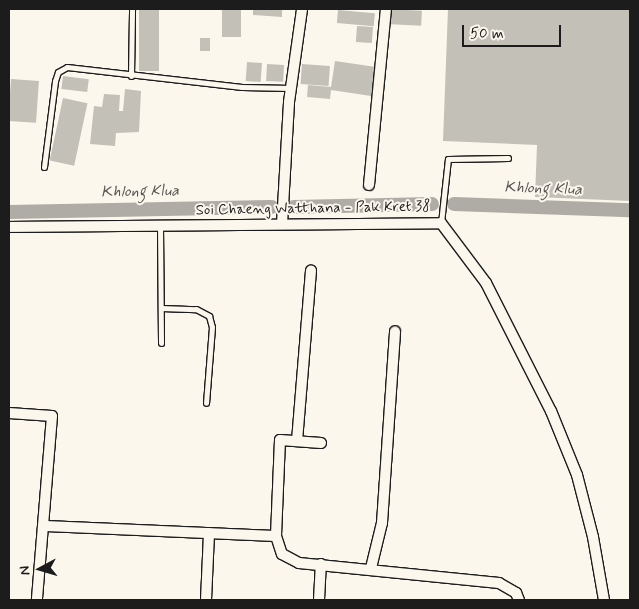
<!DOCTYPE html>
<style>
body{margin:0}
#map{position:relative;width:639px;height:609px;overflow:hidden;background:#fbf7ec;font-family:Mynerve,sans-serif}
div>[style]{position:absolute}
.canal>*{height:14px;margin:-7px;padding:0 7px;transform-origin:7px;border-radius:7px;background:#afaca5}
.building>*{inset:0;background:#c3c0b8;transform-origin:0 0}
.roads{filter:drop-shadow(1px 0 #1c1c1c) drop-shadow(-1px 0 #1c1c1c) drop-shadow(0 1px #1c1c1c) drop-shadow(0 -1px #1c1c1c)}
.lane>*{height:5px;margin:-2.5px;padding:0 2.5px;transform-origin:2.5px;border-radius:2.5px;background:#fbf7ec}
.street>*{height:10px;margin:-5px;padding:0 5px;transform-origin:5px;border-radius:5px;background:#fbf7ec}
span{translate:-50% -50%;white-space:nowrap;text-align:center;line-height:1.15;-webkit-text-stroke:4px #fbf7ec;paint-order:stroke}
.street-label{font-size:15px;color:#1c1c1c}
.water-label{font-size:16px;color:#575653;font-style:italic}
.frame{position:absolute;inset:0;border:10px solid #1c1c1c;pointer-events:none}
.north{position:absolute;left:15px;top:544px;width:50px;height:50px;-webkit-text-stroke:4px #fbf7ec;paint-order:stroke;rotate:264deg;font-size:14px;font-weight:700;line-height:20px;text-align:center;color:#1c1c1c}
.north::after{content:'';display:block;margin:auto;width:18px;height:22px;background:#1c1c1c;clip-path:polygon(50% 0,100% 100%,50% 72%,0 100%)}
.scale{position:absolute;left:462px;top:25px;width:99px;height:22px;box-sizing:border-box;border:2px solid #1c1c1c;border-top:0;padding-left:6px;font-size:15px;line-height:18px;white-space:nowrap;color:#1c1c1c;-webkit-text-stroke:4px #fbf7ec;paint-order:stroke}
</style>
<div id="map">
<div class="canal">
<div style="left:454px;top:204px;width:176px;rotate:2deg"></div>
<div style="left:294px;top:207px;width:138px;rotate:-1.2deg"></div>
<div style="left:9px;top:212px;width:263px;rotate:-1.1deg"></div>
</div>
<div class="building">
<div style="left:139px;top:9px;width:20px;height:62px"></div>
<div style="left:222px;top:9px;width:19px;height:28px"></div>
<div style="clip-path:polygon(253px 9px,282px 9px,282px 17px,253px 15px)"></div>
<div style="left:387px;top:9px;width:35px;height:15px;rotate:3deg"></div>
<div style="clip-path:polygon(448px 9px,630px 9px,630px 201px,535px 197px,537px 145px,443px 141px)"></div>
<div style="left:338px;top:10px;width:37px;height:13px;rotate:5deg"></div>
<div style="left:357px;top:26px;width:16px;height:16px;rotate:4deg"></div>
<div style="left:200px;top:38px;width:10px;height:13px"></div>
<div style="clip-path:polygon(335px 61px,376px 67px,371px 96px,331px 90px,330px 99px,307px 97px,308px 85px,331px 87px)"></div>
<div style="left:247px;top:62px;width:15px;height:19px;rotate:4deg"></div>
<div style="left:267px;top:64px;width:17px;height:17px;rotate:3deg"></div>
<div style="left:302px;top:64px;width:28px;height:20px;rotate:4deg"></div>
<div style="left:63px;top:76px;width:26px;height:13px;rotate:7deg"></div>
<div style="left:11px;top:79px;width:28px;height:42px;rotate:4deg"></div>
<div style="clip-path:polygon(125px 89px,141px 91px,139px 132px,116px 133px,115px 146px,90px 144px,94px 106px,102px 107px,104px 94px,120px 95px,119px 111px,123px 111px)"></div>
<div style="left:63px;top:98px;width:25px;height:64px;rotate:12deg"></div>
</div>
<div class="roads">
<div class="lane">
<div style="left:131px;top:76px;width:67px;rotate:-89.1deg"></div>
<div style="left:44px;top:167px;width:87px;rotate:-82.7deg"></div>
<div style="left:55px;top:81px;width:9px;rotate:-72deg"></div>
<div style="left:58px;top:72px;width:10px;rotate:-29deg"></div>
<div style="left:67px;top:67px;width:176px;rotate:6.5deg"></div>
<div style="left:242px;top:87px;width:49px;rotate:1.2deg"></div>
<div style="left:441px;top:223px;width:64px;rotate:-83.8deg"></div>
<div style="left:448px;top:159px;width:60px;rotate:-1deg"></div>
<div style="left:160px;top:226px;width:117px;rotate:89.5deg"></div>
<div style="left:161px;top:308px;width:35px;rotate:2deg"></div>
<div style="left:196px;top:309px;width:15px;rotate:28deg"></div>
<div style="left:209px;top:316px;width:11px;rotate:75deg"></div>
<div style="left:212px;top:327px;width:76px;rotate:94.5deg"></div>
</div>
<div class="street">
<div style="left:369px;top:185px;width:177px;rotate:-84.5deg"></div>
<div style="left:282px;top:224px;width:122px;rotate:-86.7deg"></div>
<div style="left:289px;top:102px;width:94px;rotate:-82deg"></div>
<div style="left:9px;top:227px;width:432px;rotate:-0.5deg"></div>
<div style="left:441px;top:223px;width:75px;rotate:53.1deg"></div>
<div style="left:486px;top:283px;width:144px;rotate:63.1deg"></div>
<div style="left:551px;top:411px;width:69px;rotate:67.9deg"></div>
<div style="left:577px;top:475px;width:64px;rotate:75.5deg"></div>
<div style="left:593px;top:537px;width:64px;rotate:80.1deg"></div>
<div style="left:9px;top:413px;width:43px;rotate:4deg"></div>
<div style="left:52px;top:416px;width:185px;rotate:94.7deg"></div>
<div style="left:297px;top:441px;width:171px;rotate:-85.3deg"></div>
<div style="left:321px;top:443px;width:41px;rotate:-175.8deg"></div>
<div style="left:280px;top:440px;width:96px;rotate:92.4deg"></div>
<div style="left:276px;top:536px;width:19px;rotate:72deg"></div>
<div style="left:282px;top:554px;width:19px;rotate:28deg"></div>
<div style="left:299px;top:563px;width:201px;rotate:5.7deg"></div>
<div style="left:499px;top:583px;width:20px;rotate:30deg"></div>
<div style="left:516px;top:593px;width:8px;rotate:67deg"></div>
<div style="left:45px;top:526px;width:231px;rotate:2.5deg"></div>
<div style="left:371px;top:568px;width:46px;rotate:-76.3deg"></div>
<div style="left:382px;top:523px;width:192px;rotate:-86.1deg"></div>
<div style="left:206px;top:600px;width:67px;rotate:-87.4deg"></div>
<div style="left:319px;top:600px;width:36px;rotate:-87deg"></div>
</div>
</div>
<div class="street-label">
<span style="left:313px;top:209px;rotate:-1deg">Soi Chaeng Watthana - Pak Kret 38</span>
</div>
<div class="water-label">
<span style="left:543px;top:189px;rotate:2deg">Khlong Klua</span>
<span style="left:140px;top:192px;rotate:-1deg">Khlong Klua</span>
</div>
<div class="frame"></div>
<div class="north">N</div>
<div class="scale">50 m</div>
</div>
